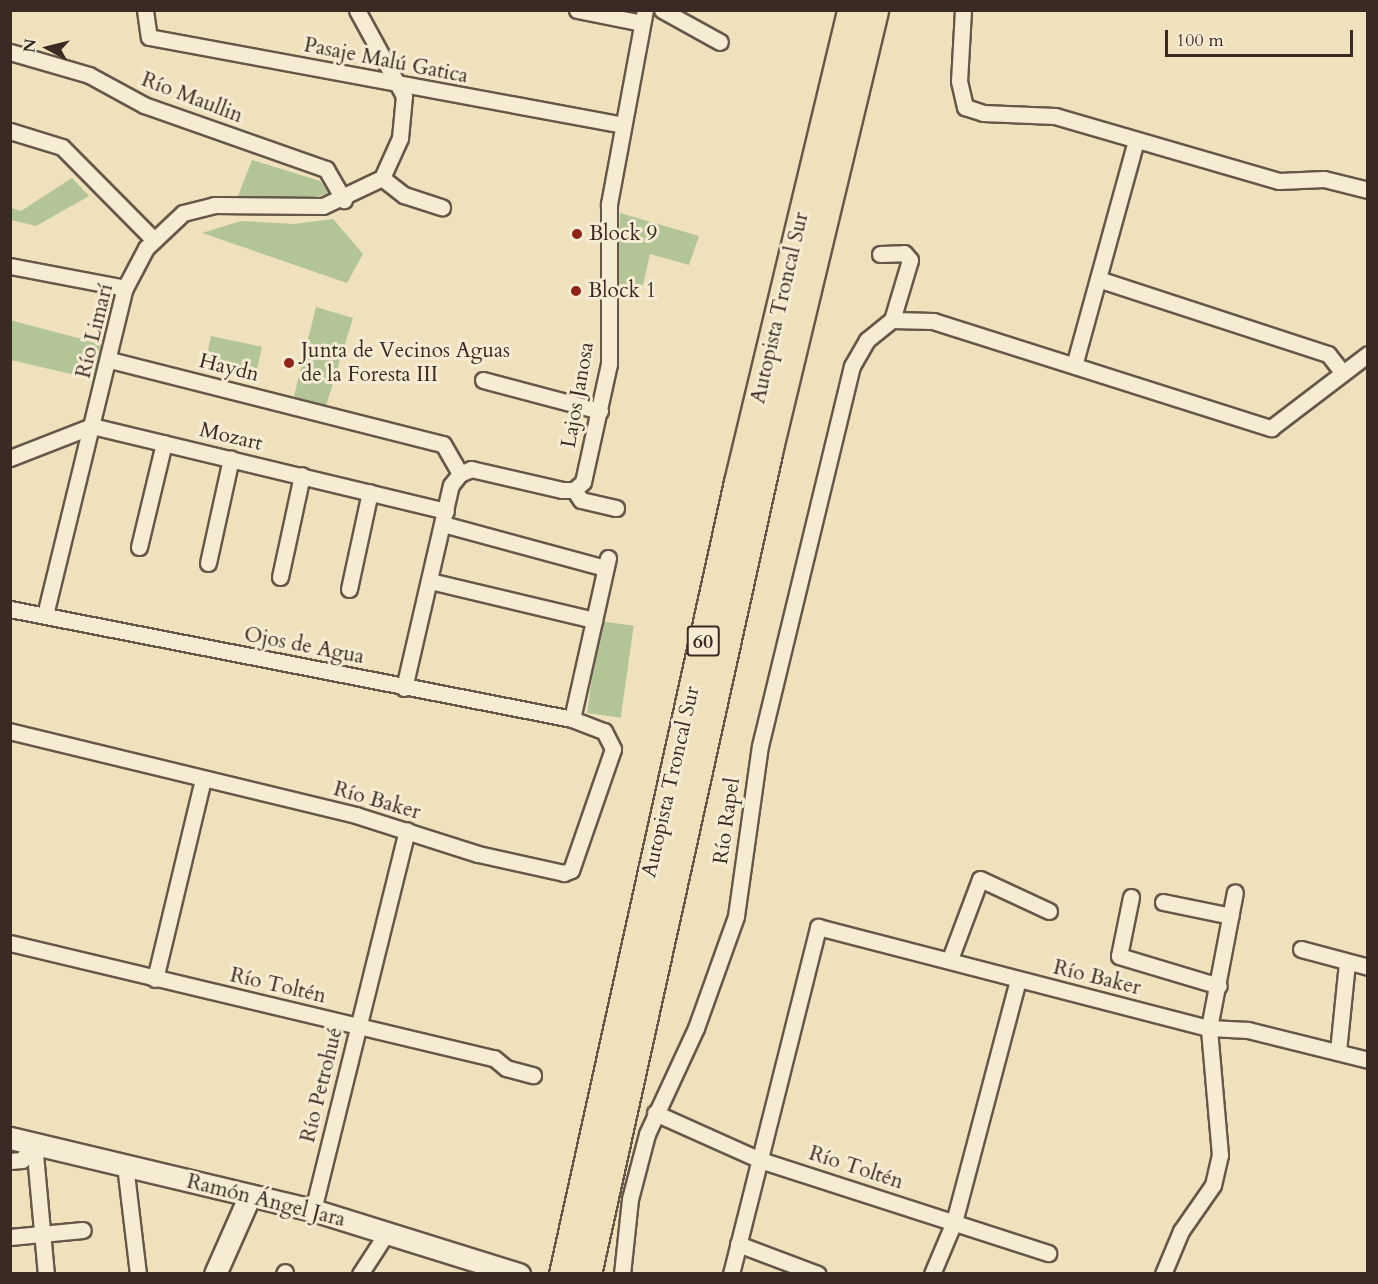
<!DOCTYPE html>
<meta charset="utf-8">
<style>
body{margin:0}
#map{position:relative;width:1378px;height:1284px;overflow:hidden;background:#efe1bc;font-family:Cardo,serif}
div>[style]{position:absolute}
.green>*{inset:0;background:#b3c496;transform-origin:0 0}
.roads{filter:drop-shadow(2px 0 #665849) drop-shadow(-2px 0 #665849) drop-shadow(0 2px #665849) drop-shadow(0 -2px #665849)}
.street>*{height:15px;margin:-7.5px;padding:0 7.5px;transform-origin:7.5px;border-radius:7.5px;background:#f5ecd3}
.secondary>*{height:21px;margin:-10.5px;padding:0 10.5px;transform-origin:10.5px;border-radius:10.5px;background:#f5ecd3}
.highway>*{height:27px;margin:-13.5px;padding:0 13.5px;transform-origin:13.5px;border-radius:13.5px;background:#efe1bc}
.dots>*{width:16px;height:16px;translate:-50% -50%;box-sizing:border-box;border:3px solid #f5ecd3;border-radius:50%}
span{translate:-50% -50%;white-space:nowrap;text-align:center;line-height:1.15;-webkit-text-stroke:6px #f5ecd3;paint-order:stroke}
.shield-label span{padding:2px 4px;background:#f5ecd3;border:2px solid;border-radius:4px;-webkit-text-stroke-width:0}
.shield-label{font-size:20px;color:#392a23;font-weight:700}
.street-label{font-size:21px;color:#392a23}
.poi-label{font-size:21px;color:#392a23}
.left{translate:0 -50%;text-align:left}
.frame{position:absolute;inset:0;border:12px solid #392a23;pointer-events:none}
.north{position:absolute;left:18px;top:18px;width:60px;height:60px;-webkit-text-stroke:4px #f5ecd3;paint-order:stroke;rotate:277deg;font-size:16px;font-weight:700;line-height:24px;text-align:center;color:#392a23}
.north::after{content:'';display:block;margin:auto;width:21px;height:27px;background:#392a23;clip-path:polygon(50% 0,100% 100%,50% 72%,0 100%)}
.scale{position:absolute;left:1165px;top:30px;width:188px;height:27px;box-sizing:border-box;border:3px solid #392a23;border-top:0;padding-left:8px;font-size:18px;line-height:21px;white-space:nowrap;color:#392a23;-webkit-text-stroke:4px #f5ecd3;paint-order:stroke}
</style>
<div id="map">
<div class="green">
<div style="clip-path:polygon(252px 160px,320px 181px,329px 193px,304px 200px,238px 196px)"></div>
<div style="clip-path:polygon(72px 178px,89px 196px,36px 226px,11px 220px,11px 208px,21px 211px)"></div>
<div style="clip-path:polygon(620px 213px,699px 236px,689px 265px,650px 254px,643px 285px,618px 284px)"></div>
<div style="clip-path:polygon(333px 219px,363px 254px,347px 283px,202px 233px,241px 221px,294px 224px)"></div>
<div style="clip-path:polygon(316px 307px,353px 318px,325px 409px,294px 396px)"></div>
<div style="clip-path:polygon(10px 320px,104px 345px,92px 379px,11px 360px)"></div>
<div style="left:211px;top:336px;width:52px;height:28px;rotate:12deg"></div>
<div style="left:600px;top:621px;width:34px;height:93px;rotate:8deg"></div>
</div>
<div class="roads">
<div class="street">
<div style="left:145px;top:10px;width:27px;rotate:82deg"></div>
<div style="left:149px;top:37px;width:482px;rotate:10.5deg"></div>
<div style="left:577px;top:10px;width:66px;rotate:11.3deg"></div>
<div style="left:662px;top:10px;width:66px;rotate:28.9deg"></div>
<div style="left:963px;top:10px;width:71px;rotate:93.2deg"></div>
<div style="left:959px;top:81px;width:27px;rotate:77deg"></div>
<div style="left:965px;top:107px;width:19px;rotate:18deg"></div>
<div style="left:983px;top:113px;width:72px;rotate:2.4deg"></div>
<div style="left:1055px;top:116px;width:233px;rotate:16.2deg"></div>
<div style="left:1279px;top:181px;width:45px;rotate:-2.5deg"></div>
<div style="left:1324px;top:179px;width:45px;rotate:14deg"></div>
<div style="left:10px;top:52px;width:82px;rotate:16.2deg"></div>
<div style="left:89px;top:75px;width:63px;rotate:28.6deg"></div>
<div style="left:144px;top:105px;width:193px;rotate:19.4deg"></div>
<div style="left:326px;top:169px;width:36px;rotate:60deg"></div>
<div style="left:10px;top:131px;width:54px;rotate:17.1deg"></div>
<div style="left:62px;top:147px;width:131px;rotate:45.3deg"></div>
<div style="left:382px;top:178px;width:28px;rotate:38deg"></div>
<div style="left:404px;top:195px;width:40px;rotate:18deg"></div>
<div style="left:880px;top:254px;width:24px;rotate:-2deg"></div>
<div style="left:904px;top:253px;width:9px;rotate:49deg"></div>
<div style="left:910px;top:260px;width:63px;rotate:106.7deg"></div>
<div style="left:10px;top:266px;width:117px;rotate:10.8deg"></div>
<div style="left:1098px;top:279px;width:242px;rotate:18.1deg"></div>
<div style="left:1328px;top:354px;width:24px;rotate:52deg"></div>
<div style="left:110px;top:360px;width:343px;rotate:14.2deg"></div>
<div style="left:443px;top:444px;width:34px;rotate:60deg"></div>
<div style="left:1075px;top:362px;width:230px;rotate:-74.6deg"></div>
<div style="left:483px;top:380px;width:121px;rotate:14.8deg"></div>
<div style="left:10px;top:458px;width:88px;rotate:-21.3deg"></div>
<div style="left:92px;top:426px;width:364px;rotate:13.5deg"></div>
<div style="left:574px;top:490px;width:12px;rotate:55deg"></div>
<div style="left:581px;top:500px;width:36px;rotate:13deg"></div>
<div style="left:443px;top:524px;width:168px;rotate:15.2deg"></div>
<div style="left:139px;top:547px;width:107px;rotate:-76.5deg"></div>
<div style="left:208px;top:563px;width:107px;rotate:-77.6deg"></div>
<div style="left:280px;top:577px;width:104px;rotate:-77.8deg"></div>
<div style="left:430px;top:581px;width:169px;rotate:13.4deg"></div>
<div style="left:349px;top:589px;width:99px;rotate:-77.8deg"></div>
<div style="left:10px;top:609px;width:573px;rotate:11.07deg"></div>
<div style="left:572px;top:719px;width:34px;rotate:21deg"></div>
<div style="left:604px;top:731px;width:20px;rotate:63deg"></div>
<div style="left:613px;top:749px;width:128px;rotate:109.1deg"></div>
<div style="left:571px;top:870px;width:8px;rotate:157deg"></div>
<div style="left:564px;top:873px;width:88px;rotate:-167.5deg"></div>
<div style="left:478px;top:854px;width:128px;rotate:-162.3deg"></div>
<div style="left:356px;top:815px;width:356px;rotate:-166.4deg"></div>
<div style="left:45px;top:615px;width:337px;rotate:-76.3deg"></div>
<div style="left:125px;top:288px;width:45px;rotate:-62.3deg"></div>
<div style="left:146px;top:248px;width:51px;rotate:-43.4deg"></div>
<div style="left:183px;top:213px;width:32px;rotate:-14deg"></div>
<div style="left:214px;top:205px;width:109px;rotate:0.5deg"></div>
<div style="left:323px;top:206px;width:65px;rotate:-25.4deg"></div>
<div style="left:382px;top:178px;width:44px;rotate:-65.8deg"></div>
<div style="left:400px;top:138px;width:42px;rotate:-84.6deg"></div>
<div style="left:404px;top:96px;width:98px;rotate:-118.7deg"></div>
<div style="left:404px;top:688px;width:208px;rotate:-77deg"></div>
<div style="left:451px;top:485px;width:14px;rotate:-51deg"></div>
<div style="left:460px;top:474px;width:12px;rotate:-24deg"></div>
<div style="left:471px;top:469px;width:93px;rotate:13deg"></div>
<div style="left:562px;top:490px;width:12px"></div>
<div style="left:574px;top:490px;width:12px;rotate:-42deg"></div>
<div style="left:583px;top:482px;width:121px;rotate:-77.6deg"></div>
<div style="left:609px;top:364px;width:160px;rotate:-90deg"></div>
<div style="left:609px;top:204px;width:197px;rotate:-79.5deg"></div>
<div style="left:572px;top:719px;width:165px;rotate:-77.4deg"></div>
<div style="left:1131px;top:897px;width:60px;rotate:101.5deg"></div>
<div style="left:1119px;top:956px;width:104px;rotate:16.7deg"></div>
<div style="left:1163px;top:902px;width:69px;rotate:11.6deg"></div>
<div style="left:10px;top:943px;width:497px;rotate:13.4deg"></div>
<div style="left:494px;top:1058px;width:16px;rotate:40deg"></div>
<div style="left:506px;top:1068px;width:28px;rotate:15deg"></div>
<div style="left:1301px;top:949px;width:69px;rotate:15deg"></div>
<div style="left:950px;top:959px;width:85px;rotate:-69.4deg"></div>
<div style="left:980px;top:879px;width:76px;rotate:24.9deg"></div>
<div style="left:155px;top:979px;width:206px;rotate:-76.5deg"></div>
<div style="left:1338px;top:1051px;width:89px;rotate:-84.2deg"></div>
<div style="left:655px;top:1113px;width:115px;rotate:24.1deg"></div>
<div style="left:760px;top:1160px;width:303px;rotate:17.9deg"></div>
<div style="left:34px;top:1143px;width:132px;rotate:84.8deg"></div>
<div style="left:10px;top:1161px;width:12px;rotate:-5deg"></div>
<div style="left:22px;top:1160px;width:19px;rotate:-54deg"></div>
<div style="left:125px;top:1165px;width:110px;rotate:83.2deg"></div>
<div style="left:313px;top:1210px;width:391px;rotate:-76.1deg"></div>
<div style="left:10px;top:1237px;width:73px;rotate:-5.5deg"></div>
<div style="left:738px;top:1244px;width:85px;rotate:20.6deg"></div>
<div style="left:284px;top:1274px;width:2px;rotate:-63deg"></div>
<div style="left:360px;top:1274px;width:48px;rotate:-57deg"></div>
<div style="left:622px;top:1274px;width:75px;rotate:-83.9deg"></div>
<div style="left:630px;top:1199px;width:67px;rotate:-75.3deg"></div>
<div style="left:647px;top:1134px;width:117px;rotate:-65.2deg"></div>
<div style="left:696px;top:1028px;width:119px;rotate:-70.3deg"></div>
<div style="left:736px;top:916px;width:172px;rotate:-82deg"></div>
<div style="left:760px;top:746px;width:391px;rotate:-76.4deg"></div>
<div style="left:852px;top:366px;width:30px;rotate:-60deg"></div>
<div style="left:867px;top:340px;width:32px;rotate:-39deg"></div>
<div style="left:892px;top:320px;width:41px;rotate:1.4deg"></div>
<div style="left:933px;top:321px;width:355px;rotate:17.6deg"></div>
<div style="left:1271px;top:428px;width:122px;rotate:-37.3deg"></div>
<div style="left:731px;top:1274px;width:358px;rotate:-75.9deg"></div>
<div style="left:818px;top:927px;width:404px;rotate:14.5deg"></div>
<div style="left:1209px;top:1028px;width:39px;rotate:3deg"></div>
<div style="left:1248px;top:1030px;width:124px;rotate:14deg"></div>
<div style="left:932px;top:1274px;width:56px;rotate:-67.1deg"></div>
<div style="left:954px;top:1222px;width:251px;rotate:-75.2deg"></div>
<div style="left:1163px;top:1274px;width:47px;rotate:-67.3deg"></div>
<div style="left:1181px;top:1231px;width:56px;rotate:-55.2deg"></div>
<div style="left:1213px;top:1185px;width:31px;rotate:-77deg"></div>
<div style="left:1220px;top:1155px;width:127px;rotate:-95deg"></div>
<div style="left:1209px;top:1028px;width:138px;rotate:-79.2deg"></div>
</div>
<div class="secondary">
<div style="left:10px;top:1138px;width:311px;rotate:13.4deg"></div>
<div style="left:313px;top:1210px;width:216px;rotate:17.3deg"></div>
<div style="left:215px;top:1274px;width:86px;rotate:-66.1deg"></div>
</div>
<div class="highway">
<div style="left:563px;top:1274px;width:811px;rotate:-77.54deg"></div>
<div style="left:738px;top:482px;width:485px;rotate:-76.5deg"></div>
<div style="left:587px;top:1274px;width:846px;rotate:-77.57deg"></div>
<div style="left:769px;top:448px;width:450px;rotate:-76.5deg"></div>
</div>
</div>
<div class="dots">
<div style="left:577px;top:234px;background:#8f2418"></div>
<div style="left:576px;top:291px;background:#8f2418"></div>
<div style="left:289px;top:363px;background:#8f2418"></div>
</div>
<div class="shield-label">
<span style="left:703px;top:641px">60</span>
</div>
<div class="street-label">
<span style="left:386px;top:61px;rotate:11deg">Pasaje Malú Gatica</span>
<span style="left:192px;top:98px;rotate:21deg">Río Maullin</span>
<span style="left:780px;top:308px;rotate:-77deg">Autopista Troncal Sur</span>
<span style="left:95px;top:331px;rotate:-76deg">Río Limarí</span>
<span style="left:229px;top:368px;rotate:14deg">Haydn</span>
<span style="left:578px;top:395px;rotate:-80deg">Lajos Janosa</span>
<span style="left:231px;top:437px;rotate:13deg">Mozart</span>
<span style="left:304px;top:646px;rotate:11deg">Ojos de Agua</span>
<span style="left:671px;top:782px;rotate:-77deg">Autopista Troncal Sur</span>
<span style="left:377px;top:801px;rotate:16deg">Río Baker</span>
<span style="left:727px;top:821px;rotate:-82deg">Río Rapel</span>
<span style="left:1097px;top:978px;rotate:14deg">Río Baker</span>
<span style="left:278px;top:986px;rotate:13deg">Río Toltén</span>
<span style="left:322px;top:1085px;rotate:-76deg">Río Petrohué</span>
<span style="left:856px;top:1168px;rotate:18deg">Río Toltén</span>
<span style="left:266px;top:1201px;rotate:14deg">Ramón Ángel Jara</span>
</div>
<div class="poi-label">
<span class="left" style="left:589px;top:234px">Block 9</span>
<span class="left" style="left:588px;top:291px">Block 1</span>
<span class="left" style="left:301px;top:363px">Junta de Vecinos Aguas<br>de la Foresta III</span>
</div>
<div class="frame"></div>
<div class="north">N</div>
<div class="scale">100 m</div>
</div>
